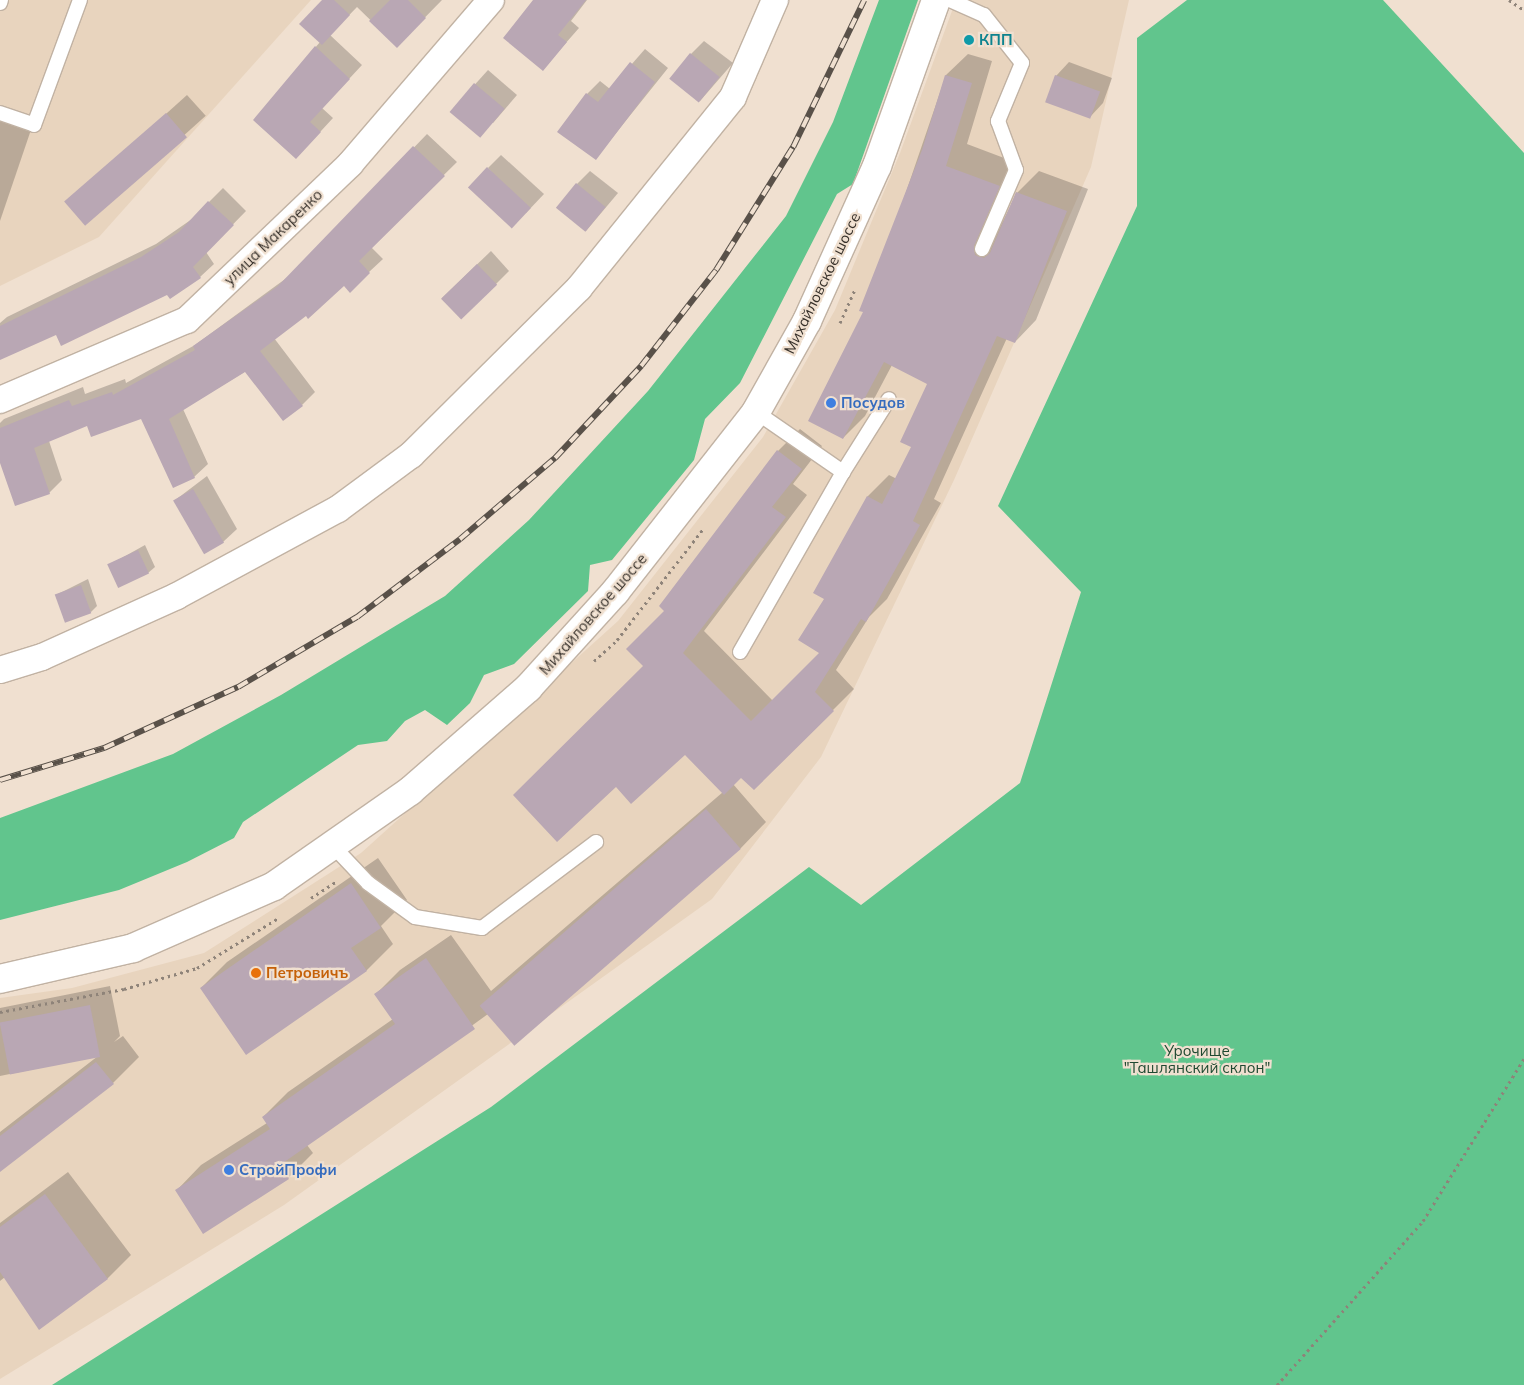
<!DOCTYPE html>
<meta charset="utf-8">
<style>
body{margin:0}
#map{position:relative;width:1524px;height:1385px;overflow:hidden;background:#f0e0d0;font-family:Mulish,sans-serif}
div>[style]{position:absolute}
.built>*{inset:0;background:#e8d4be}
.forest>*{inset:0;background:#61c58d}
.shadow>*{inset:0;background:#0003;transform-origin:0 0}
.building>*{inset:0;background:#b9a7b4;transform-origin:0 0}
.path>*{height:3px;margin-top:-1.5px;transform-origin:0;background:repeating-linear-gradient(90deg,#8e8379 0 2.5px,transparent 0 6.5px)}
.roads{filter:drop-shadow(1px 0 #c1b2a3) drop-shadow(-1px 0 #c1b2a3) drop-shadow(0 1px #c1b2a3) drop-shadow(0 -1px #c1b2a3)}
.service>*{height:14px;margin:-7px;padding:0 7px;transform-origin:7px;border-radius:7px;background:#fff}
.minor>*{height:26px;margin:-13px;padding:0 13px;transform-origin:13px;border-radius:13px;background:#fff}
.secondary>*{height:28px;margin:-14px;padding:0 14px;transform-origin:14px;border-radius:14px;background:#fff}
.rail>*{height:5.5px;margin-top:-2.75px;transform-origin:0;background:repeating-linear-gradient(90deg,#f0e0d0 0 11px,#595149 0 22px);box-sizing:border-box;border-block:1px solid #595149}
.dots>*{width:14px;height:14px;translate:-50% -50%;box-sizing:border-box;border:2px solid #f0e0d0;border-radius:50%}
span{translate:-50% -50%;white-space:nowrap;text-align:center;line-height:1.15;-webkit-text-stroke:4.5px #f0e0d0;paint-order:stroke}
.culture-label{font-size:15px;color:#0d838f;font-weight:700}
.left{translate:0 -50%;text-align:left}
.street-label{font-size:15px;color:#37312b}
.shop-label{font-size:15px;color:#366cbe;font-weight:700}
.food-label{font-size:15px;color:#c56008;font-weight:700}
.park-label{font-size:15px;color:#1f4931}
</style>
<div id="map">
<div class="built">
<div style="clip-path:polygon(0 0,311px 0,99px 237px,0 286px)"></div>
<div style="clip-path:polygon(956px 0,1129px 0,1091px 167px,954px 480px,821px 757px,712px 899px,284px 1205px,0 1379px,0 998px,72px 988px,204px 953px,361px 853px,618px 621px,763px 437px,835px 310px,900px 153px)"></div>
</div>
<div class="forest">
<div style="clip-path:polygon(879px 0,918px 0,853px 184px,837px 194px,740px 383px,705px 419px,694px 460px,612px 560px,590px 565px,588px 591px,514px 664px,484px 675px,470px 703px,447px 725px,425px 710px,405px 721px,387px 741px,358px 745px,243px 822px,234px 838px,187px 862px,119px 890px,0 920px,0 818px,173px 754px,281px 695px,445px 596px,529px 520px,648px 391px,786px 216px,833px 122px)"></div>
<div style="clip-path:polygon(1187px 0,1383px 0,1524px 153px,1524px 1385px,52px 1385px,491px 1107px,809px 867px,861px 905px,1020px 783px,1081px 592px,998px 506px,1137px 206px,1137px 38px)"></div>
</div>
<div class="shadow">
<div style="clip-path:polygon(324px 0,442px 0,397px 46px,357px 7px,330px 35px,362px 65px,322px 108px,333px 118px,309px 144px,254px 120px,320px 42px)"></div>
<div style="clip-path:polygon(535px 0,587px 0,571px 21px,579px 28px,543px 69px)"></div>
<div style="clip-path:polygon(704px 41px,733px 63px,700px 101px,691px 54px)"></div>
<div style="clip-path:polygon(645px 49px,668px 68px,596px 158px,587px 94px,600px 81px,610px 89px)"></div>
<div style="clip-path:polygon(968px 54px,992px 61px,967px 144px,1020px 164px,995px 223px,997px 233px,1017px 193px,1039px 171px,1088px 189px,1036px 320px,1015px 342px,1007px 338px,934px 499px,941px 503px,887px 599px,869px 617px,836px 670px,854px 689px,754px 789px,741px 776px,733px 784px,766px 822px,740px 849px,488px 1014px,307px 1145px,313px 1153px,288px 1178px,177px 1190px,201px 1165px,267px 1123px,263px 1117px,288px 1092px,393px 1019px,376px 994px,400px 970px,451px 935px,491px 991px,723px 792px,645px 666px,666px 610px,661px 606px,778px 451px,800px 429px,822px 446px,793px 484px,807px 495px,704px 631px,773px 701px,821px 653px,826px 598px,868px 496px,889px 475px,897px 479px,913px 447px,929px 383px,892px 365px,865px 416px,843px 438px,865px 312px,946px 75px)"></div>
<div style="clip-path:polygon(1069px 62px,1112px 78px,1103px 103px,1090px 117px,1056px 76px)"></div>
<div style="clip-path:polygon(488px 70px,517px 95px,493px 123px,451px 111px)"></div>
<div style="left:187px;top:95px;width:28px;height:161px;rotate:48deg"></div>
<div style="clip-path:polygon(0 106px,35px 118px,0 221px)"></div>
<div style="clip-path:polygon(427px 134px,457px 162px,371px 247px,383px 259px,369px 272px,350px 291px,344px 285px,274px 338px,315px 392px,302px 405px,246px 371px,183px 409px,208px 464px,194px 477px,141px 417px,88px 424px,49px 441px,62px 480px,49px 493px,0 459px,0 423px,4px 419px,83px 387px,85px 394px,125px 379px,126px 383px,195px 345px,292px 274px)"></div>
<div style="clip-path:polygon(501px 155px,544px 194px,526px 213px,488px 168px)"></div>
<div style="clip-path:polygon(590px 171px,618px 193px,586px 231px,577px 184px)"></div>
<div style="clip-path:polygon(223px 188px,246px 211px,206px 252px,214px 264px,200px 277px,57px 333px,0 345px,0 323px,7px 317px,156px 244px,192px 219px)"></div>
<div style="clip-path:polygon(491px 251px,509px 271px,496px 284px,442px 298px)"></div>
<div style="clip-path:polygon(207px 476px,237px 529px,223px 542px,174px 501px)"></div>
<div style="clip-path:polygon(145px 545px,155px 567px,148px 573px,109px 565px)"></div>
<div style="clip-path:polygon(88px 579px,97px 606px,91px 612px,56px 595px)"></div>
<div style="clip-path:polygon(378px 858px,407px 900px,381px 926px,393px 944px,367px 970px,247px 1053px,201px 988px,227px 962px)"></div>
<div style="clip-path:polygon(110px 986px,120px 1036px,114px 1042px,123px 1036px,139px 1057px,113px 1083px,0 1171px,0 1132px,98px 1056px,0 1076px,0 1008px)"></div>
<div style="clip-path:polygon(68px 1172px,131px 1255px,108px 1278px,40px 1328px,5px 1277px,0 1281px,0 1223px)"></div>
</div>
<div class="building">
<div style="clip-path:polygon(322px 0,334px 0,350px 15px,322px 45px,299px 24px)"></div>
<div style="clip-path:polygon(390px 0,408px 0,426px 18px,397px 48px,369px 21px)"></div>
<div style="clip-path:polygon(533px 0,586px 0,558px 35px,567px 42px,543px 71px,503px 38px)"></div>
<div style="clip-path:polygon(315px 46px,350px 79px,310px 122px,321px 132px,296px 159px,253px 120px)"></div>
<div style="left:690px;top:53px;width:38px;height:33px;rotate:39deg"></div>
<div style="clip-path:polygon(630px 62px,655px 82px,596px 160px,557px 132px,586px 93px,598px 102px)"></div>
<div style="clip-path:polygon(945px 75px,972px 83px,946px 166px,1000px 186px,974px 246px,975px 255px,984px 258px,990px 253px,1016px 192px,1067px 211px,1015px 343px,997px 336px,913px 521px,920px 525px,866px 622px,861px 619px,815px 692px,834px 711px,754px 790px,741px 778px,724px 795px,685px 755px,631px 804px,616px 787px,557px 842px,513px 795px,643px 666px,626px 649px,664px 611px,659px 606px,777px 450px,802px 469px,772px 507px,786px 517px,683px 653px,751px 721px,819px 653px,798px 640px,824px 599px,813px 593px,867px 496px,882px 504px,911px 447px,900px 442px,927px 384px,884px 362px,843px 439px,808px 421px,863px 312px,859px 311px,922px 150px)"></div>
<div style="left:1055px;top:75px;width:48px;height:29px;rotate:20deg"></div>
<div style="left:474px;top:83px;width:40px;height:38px;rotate:40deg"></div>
<div style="left:166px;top:113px;width:32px;height:135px;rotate:49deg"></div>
<div style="clip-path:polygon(413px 146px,445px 176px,359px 261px,370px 273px,350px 293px,344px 286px,308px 319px,306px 316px,260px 351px,303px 406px,283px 421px,245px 372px,169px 419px,195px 478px,173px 488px,141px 419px,91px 437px,87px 426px,34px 448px,50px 494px,15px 506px,0 463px,0 428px,69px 400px,72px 406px,112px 392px,113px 395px,195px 350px,193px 346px,278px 286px)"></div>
<div style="left:487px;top:167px;width:60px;height:28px;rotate:43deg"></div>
<div style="left:576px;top:183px;width:38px;height:32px;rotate:39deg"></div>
<div style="clip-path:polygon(208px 201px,234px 225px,193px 267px,201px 278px,170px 299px,167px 295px,61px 346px,56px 335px,0 360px,0 326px,141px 257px,179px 232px)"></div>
<div style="left:477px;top:264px;width:29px;height:50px;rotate:46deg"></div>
<div style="left:193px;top:489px;width:62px;height:23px;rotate:60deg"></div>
<div style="left:138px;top:550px;width:26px;height:34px;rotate:65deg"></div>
<div style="left:81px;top:585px;width:30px;height:28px;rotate:70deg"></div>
<div style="left:706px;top:809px;width:53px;height:300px;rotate:49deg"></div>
<div style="clip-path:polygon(351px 883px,381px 928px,351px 948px,367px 971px,246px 1055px,200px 988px)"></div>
<div style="clip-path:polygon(426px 958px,475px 1029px,280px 1165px,289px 1179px,203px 1234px,175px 1190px,270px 1129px,262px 1117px,395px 1024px,374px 994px)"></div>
<div style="left:90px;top:1005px;width:53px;height:92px;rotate:79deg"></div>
<div style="clip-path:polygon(96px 1062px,114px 1084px,0 1172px,0 1136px)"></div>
<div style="clip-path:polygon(45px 1194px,108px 1279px,39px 1330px,0 1272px,0 1227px)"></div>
</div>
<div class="path">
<div style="left:1509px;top:0;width:18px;rotate:34deg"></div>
<div style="left:840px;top:323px;width:36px;rotate:-66deg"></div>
<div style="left:594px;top:661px;width:31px;rotate:-42deg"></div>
<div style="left:617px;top:640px;width:140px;rotate:-52.2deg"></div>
<div style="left:311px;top:898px;width:31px;rotate:-33deg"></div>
<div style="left:0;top:1012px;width:126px;rotate:-10.5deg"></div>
<div style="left:124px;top:989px;width:76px;rotate:-16deg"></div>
<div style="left:197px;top:968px;width:97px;rotate:-31.6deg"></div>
<div style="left:1277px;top:1385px;width:220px;rotate:-48.3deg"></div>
<div style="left:1423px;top:1221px;width:191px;rotate:-58.1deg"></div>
</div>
<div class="roads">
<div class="service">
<div style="left:950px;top:0;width:37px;rotate:24deg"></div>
<div style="left:984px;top:15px;width:61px;rotate:51.6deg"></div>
<div style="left:1022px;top:63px;width:63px;rotate:112.5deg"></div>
<div style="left:998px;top:121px;width:52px;rotate:69.8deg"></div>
<div style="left:1016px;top:170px;width:86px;rotate:113.3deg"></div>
<div style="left:0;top:3px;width:3px;rotate:-72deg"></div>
<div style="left:0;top:113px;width:36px;rotate:19deg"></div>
<div style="left:34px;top:125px;width:133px;rotate:-69.8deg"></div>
<div style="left:756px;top:412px;width:106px;rotate:34.6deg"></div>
<div style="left:843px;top:472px;width:86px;rotate:-57.8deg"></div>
<div style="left:740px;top:652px;width:207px;rotate:-60.2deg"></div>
<div style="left:333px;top:846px;width:51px;rotate:46.6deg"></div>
<div style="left:368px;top:883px;width:58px;rotate:35.9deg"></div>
<div style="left:415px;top:917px;width:68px;rotate:9.3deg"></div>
<div style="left:482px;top:928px;width:143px;rotate:-37deg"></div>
</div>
<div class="minor">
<div style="left:0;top:400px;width:203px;rotate:-23.2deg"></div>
<div style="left:187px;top:320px;width:226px;rotate:-43.7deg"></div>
<div style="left:350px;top:164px;width:216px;rotate:-49.3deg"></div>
<div style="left:0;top:670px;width:44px;rotate:-17.2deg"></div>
<div style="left:42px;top:657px;width:148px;rotate:-24.3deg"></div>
<div style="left:177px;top:596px;width:183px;rotate:-28.4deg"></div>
<div style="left:338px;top:509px;width:91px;rotate:-36.5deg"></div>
<div style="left:411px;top:455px;width:237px;rotate:-44.8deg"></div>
<div style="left:579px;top:288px;width:245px;rotate:-51.1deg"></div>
<div style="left:733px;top:97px;width:106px;rotate:-66.6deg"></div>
</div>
<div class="secondary">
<div style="left:0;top:979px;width:137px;rotate:-13.1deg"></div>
<div style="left:133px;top:948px;width:154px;rotate:-23.7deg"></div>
<div style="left:274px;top:886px;width:166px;rotate:-34.9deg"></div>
<div style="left:410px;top:791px;width:157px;rotate:-41.1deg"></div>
<div style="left:528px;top:688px;width:130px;rotate:-47.8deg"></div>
<div style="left:615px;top:592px;width:229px;rotate:-51.9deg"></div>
<div style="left:756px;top:412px;width:104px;rotate:-60.7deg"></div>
<div style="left:807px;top:321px;width:170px;rotate:-65.7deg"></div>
<div style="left:877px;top:166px;width:176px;rotate:-70.4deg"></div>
</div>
</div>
<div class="rail">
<div style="left:0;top:780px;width:109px;rotate:-17.1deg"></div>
<div style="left:104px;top:748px;width:147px;rotate:-24.5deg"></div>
<div style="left:238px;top:687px;width:138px;rotate:-30.5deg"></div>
<div style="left:357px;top:617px;width:129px;rotate:-37.1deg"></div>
<div style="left:460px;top:539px;width:125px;rotate:-40.5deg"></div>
<div style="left:555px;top:458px;width:126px;rotate:-46.9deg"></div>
<div style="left:641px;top:366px;width:122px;rotate:-52deg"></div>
<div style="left:716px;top:270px;width:145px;rotate:-58deg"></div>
<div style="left:793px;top:147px;width:163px;rotate:-64.2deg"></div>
</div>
<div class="dots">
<div style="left:969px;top:40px;background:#0f9aa8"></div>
<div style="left:831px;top:403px;background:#3f7fe0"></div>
<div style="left:256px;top:973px;background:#e8710a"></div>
<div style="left:229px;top:1170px;background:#3f7fe0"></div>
</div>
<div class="culture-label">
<span class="left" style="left:979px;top:40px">КПП</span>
</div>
<div class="street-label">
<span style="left:273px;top:237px;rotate:-44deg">улица Макаренко</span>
<span style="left:822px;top:283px;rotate:-64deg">Михайловское шоссе</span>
<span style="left:593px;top:614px;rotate:-49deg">Михайловское шоссе</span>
</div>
<div class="shop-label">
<span class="left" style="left:841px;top:403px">Посудов</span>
<span class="left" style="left:239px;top:1170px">СтройПрофи</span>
</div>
<div class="food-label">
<span class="left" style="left:266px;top:973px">Петровичъ</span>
</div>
<div class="park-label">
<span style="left:1197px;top:1059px">Урочище<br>"Ташлянский склон"</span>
</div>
</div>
